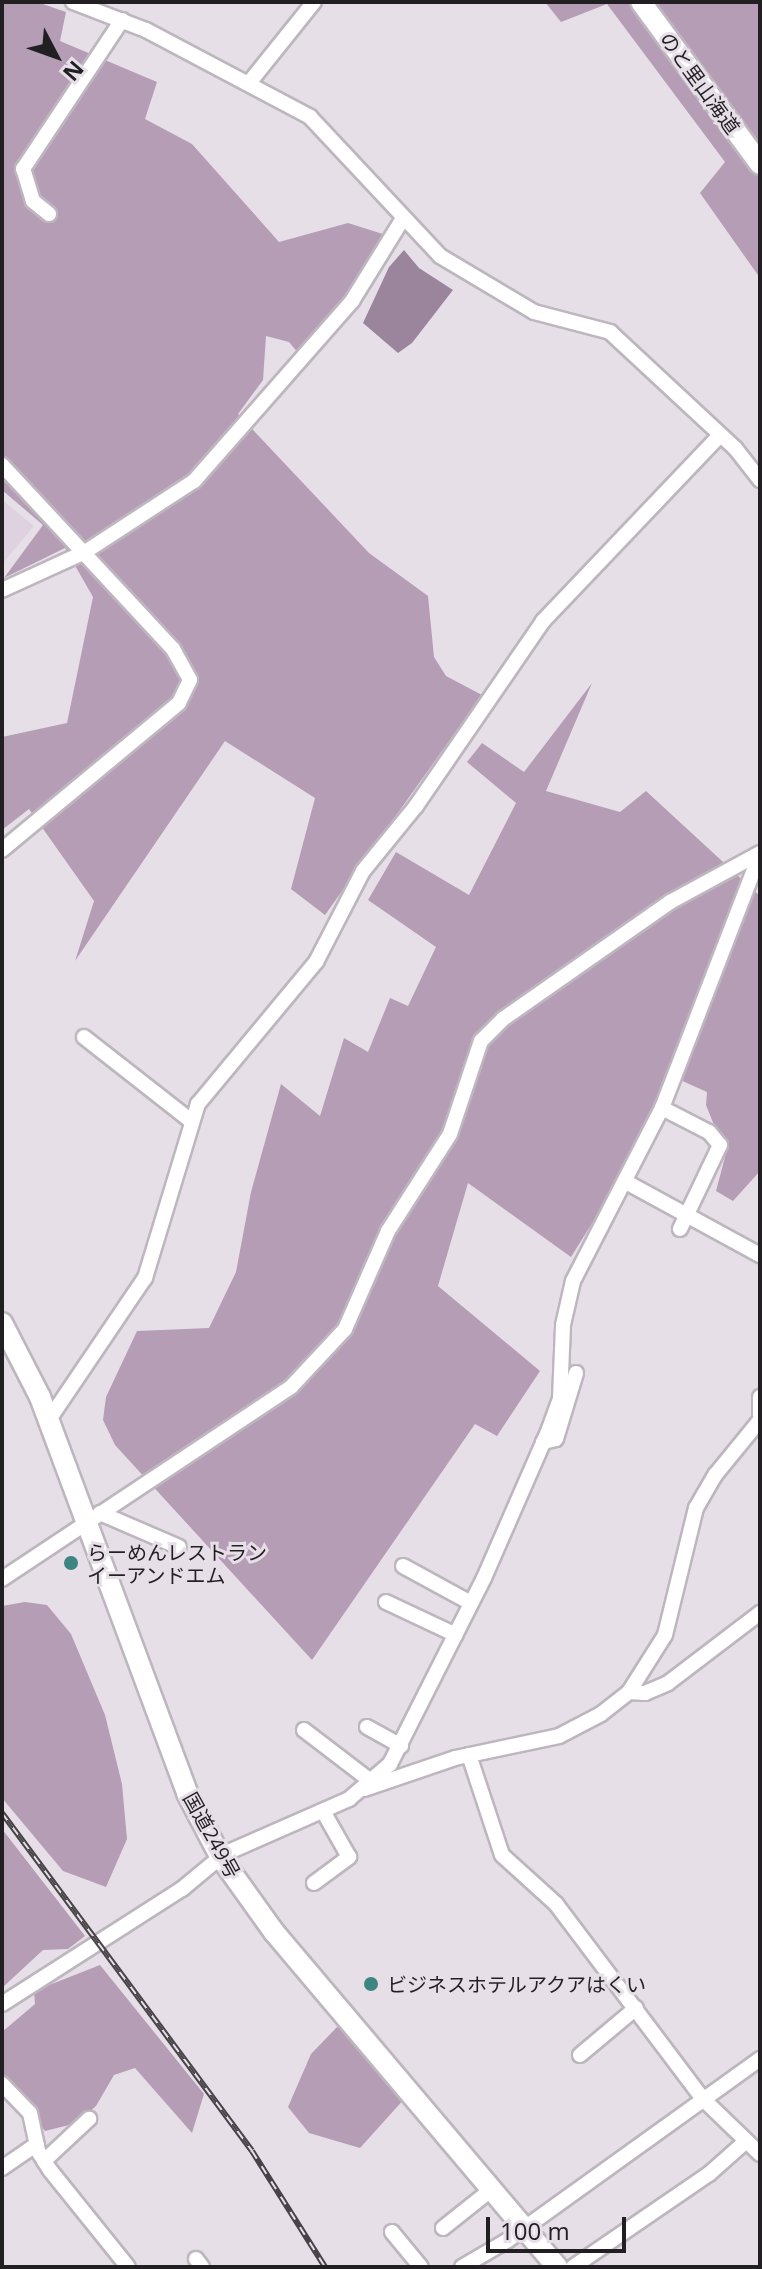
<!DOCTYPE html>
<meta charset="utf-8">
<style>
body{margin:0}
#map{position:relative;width:762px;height:2269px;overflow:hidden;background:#e7dfe8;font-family:"Open Sans","Noto Sans JP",sans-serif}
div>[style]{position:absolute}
.built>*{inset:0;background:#dfd2e0}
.forest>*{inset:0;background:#b49db5}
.water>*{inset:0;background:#9b859c}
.roads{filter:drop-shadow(2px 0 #beb6be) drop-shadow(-2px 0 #beb6be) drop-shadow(0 2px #beb6be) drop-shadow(0 -2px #beb6be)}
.minor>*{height:14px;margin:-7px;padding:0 7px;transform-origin:7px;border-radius:7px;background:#fff}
.highway>*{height:20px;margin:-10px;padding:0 10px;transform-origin:10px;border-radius:10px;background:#fff}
.rail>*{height:6px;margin-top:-3px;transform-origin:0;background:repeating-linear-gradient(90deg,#e7dfe8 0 9px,#474347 0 18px);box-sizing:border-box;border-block:2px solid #474347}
.dots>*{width:22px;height:22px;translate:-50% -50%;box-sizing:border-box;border:4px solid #e7dfe8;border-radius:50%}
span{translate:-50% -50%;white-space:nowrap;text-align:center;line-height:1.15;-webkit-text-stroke:6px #e7dfe8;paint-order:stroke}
.street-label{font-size:20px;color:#221f22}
.poi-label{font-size:20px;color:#221f22}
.left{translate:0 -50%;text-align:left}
.frame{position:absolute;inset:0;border:4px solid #221f22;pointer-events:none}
.north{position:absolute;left:16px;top:16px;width:80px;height:80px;-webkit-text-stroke:6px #e7dfe8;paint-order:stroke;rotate:131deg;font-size:22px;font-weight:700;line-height:32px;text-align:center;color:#221f22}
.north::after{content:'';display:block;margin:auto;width:28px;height:36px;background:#221f22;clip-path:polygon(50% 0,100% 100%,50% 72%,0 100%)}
.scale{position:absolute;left:486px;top:2217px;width:140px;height:36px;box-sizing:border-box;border:4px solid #221f22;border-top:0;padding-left:10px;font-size:24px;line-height:28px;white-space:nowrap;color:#221f22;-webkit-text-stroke:6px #e7dfe8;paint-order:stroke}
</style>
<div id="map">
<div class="built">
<div style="clip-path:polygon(2px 500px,34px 526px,2px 564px)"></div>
</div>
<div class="forest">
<div style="clip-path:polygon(2px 2px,37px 2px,66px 12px,60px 41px,157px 82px,145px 119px,192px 144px,279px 242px,348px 223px,386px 235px,348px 299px,299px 354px,289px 342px,266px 336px,263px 380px,238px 414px,369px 553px,428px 596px,434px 657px,446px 676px,482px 695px,325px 915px,291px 889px,315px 798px,225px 741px,75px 961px,94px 901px,29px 809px,2px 830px,2px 737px,67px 723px,93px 597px,65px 548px,4px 578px,43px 525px,2px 490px)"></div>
<div style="clip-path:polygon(545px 2px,760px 2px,760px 278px,700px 193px,725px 162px,607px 4px,561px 22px)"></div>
<div style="clip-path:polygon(592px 683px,546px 791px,620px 812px,646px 791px,760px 896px,760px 1171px,733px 1201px,716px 1191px,729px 1142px,714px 1125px,706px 1105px,707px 1092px,669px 1075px,641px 1145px,571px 1257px,468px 1183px,438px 1286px,540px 1371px,497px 1436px,475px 1424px,312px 1660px,115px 1445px,103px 1420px,106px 1397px,137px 1331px,209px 1328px,236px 1272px,251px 1192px,281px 1084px,320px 1116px,344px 1038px,368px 1052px,390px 998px,408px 1006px,436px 947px,368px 900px,396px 852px,469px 895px,516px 803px,467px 762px,482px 743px,524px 772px)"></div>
<div style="clip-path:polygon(25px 1602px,47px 1605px,71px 1634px,105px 1715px,122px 1784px,127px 1839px,106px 1887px,63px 1871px,2px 1798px,2px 1606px)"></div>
<div style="clip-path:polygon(2px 1829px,85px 1936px,68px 1949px,43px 1950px,2px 1988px)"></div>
<div style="clip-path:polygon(100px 1965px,204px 2094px,192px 2133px,135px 2068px,114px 2075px,96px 2106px,77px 2123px,45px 2131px,2px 2077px,2px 2032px,35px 2004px,34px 1991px)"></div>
<div style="clip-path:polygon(339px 2025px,406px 2097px,360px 2148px,309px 2133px,288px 2107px,311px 2054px)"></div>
</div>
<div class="water">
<div style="clip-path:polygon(404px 250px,419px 268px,453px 290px,412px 343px,398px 353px,363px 323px,389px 267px)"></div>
</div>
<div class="roads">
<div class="minor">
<div style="left:73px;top:2px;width:78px;rotate:21deg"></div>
<div style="left:146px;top:30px;width:186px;rotate:27.9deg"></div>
<div style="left:310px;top:117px;width:190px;rotate:46.9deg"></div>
<div style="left:440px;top:256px;width:109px;rotate:30.8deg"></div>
<div style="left:534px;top:312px;width:79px;rotate:14.7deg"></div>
<div style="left:610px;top:332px;width:171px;rotate:42.9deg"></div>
<div style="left:735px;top:448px;width:41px;rotate:52deg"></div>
<div style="left:249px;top:83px;width:104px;rotate:-51.3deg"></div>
<div style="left:49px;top:214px;width:21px;rotate:-141deg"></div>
<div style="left:33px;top:201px;width:34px;rotate:-107deg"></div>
<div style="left:23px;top:169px;width:179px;rotate:-56.4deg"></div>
<div style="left:2px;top:465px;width:251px;rotate:47.1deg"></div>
<div style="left:173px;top:649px;width:35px;rotate:61deg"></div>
<div style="left:190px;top:680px;width:25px;rotate:116deg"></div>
<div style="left:179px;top:703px;width:230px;rotate:140.3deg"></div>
<div style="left:2px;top:590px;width:91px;rotate:-24.6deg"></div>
<div style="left:85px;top:552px;width:130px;rotate:-33.1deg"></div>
<div style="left:194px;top:481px;width:240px;rotate:-48.7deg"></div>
<div style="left:352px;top:301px;width:95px;rotate:-58.3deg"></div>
<div style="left:84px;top:1037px;width:135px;rotate:38.1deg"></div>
<div style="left:662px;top:1108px;width:53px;rotate:27.1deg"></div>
<div style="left:709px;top:1132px;width:17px;rotate:50deg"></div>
<div style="left:720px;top:1145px;width:93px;rotate:115.5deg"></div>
<div style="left:626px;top:1182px;width:153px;rotate:28.6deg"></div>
<div style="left:760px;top:1397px;width:18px;rotate:90deg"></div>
<div style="left:48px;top:1421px;width:173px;rotate:-55.9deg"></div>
<div style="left:145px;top:1278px;width:182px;rotate:-73.1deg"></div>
<div style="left:198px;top:1104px;width:185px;rotate:-50.3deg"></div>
<div style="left:316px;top:962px;width:102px;rotate:-62.7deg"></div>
<div style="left:363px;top:871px;width:84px;rotate:-50.8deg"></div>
<div style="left:416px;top:806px;width:224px;rotate:-55.5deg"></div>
<div style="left:543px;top:621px;width:257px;rotate:-46.4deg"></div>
<div style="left:543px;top:1442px;width:13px;rotate:-13deg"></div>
<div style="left:556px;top:1439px;width:69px;rotate:-73.1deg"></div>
<div style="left:100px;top:1513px;width:86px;rotate:23.3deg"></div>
<div style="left:403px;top:1566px;width:77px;rotate:28.6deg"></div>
<div style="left:2px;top:1579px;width:347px;rotate:-33.6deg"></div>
<div style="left:291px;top:1387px;width:79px;rotate:-47deg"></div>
<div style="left:345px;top:1329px;width:107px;rotate:-66.3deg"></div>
<div style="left:388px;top:1231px;width:115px;rotate:-57.4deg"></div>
<div style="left:450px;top:1134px;width:98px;rotate:-71.6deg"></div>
<div style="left:481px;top:1041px;width:31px;rotate:-45deg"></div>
<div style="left:503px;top:1019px;width:204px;rotate:-35deg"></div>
<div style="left:670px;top:902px;width:102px;rotate:-28.6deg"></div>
<div style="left:386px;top:1602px;width:77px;rotate:25.2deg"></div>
<div style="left:629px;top:1692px;width:16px;rotate:4deg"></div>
<div style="left:645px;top:1693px;width:25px;rotate:-23deg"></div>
<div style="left:668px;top:1683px;width:116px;rotate:-37.3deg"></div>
<div style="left:367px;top:1727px;width:39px;rotate:29deg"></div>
<div style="left:304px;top:1730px;width:86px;rotate:37.4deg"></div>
<div style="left:469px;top:1755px;width:105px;rotate:71.7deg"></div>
<div style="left:502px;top:1855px;width:73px;rotate:42.2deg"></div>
<div style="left:556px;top:1904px;width:244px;rotate:53deg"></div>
<div style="left:703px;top:2099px;width:79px;rotate:44deg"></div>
<div style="left:364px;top:1789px;width:96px;rotate:-18.8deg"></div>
<div style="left:455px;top:1758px;width:106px;rotate:-11.9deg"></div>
<div style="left:559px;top:1736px;width:47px;rotate:-27.6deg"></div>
<div style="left:601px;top:1714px;width:36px;rotate:-38deg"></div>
<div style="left:629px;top:1692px;width:67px;rotate:-57.7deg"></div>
<div style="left:665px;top:1635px;width:131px;rotate:-76.3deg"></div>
<div style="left:696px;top:1508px;width:39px;rotate:-60deg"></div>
<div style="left:716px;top:1474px;width:70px;rotate:-50.8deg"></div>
<div style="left:314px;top:1883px;width:44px;rotate:-36.6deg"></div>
<div style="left:349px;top:1857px;width:53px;rotate:-119.5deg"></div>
<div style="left:2px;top:2004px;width:214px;rotate:-32.6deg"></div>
<div style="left:182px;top:1889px;width:55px;rotate:-39.8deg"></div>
<div style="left:224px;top:1854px;width:137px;rotate:-23.7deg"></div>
<div style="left:349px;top:1799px;width:54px;rotate:-40.5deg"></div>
<div style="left:390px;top:1764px;width:208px;rotate:-63.2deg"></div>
<div style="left:484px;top:1578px;width:163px;rotate:-66.4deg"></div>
<div style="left:549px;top:1429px;width:33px;rotate:-70deg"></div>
<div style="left:560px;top:1398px;width:73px;rotate:-87.6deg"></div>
<div style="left:563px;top:1325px;width:45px;rotate:-77.2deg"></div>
<div style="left:573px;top:1281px;width:195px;rotate:-62.8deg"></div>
<div style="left:662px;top:1108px;width:272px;rotate:-68.9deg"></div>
<div style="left:580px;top:2055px;width:73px;rotate:-40deg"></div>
<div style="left:2px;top:2084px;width:40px;rotate:46deg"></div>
<div style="left:30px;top:2113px;width:39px;rotate:78deg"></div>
<div style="left:38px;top:2151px;width:22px;rotate:58deg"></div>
<div style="left:50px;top:2170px;width:124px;rotate:51.2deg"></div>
<div style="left:44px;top:2161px;width:62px;rotate:-43deg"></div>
<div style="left:2px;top:2168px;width:42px;rotate:-34.4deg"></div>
<div style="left:443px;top:2228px;width:63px;rotate:-38.5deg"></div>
<div style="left:392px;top:2232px;width:45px;rotate:50.4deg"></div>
<div style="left:196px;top:2259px;width:10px;rotate:53deg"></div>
<div style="left:462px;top:2267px;width:53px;rotate:-30.4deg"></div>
<div style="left:508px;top:2240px;width:310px;rotate:-35.7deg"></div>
<div style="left:573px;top:2267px;width:165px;rotate:-34.4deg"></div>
<div style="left:709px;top:2174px;width:47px;rotate:-41.5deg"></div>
</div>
<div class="highway">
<div style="left:641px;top:2px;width:201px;rotate:53.7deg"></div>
<div style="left:2px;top:1323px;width:83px;rotate:62.8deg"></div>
<div style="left:40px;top:1397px;width:422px;rotate:69.6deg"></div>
<div style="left:187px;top:1793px;width:73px;rotate:62.4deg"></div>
<div style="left:221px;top:1858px;width:91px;rotate:54.4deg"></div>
<div style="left:274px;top:1932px;width:439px;rotate:49.8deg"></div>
</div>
</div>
<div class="rail">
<div style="left:2px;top:1813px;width:420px;rotate:53.5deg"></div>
<div style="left:252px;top:2151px;width:137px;rotate:57.8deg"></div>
</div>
<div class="dots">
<div style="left:71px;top:1563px;background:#3d8581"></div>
<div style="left:371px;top:1984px;background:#3d8581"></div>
</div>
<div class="street-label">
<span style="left:700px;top:83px;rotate:54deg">のと里山海道</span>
<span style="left:212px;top:1835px;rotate:61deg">国道249号</span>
</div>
<div class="poi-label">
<span class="left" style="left:87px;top:1564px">らーめんレストラン<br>イーアンドエム</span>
<span class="left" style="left:387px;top:1984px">ビジネスホテルアクアはくい</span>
</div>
<div class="frame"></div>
<div class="north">N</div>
<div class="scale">100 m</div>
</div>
